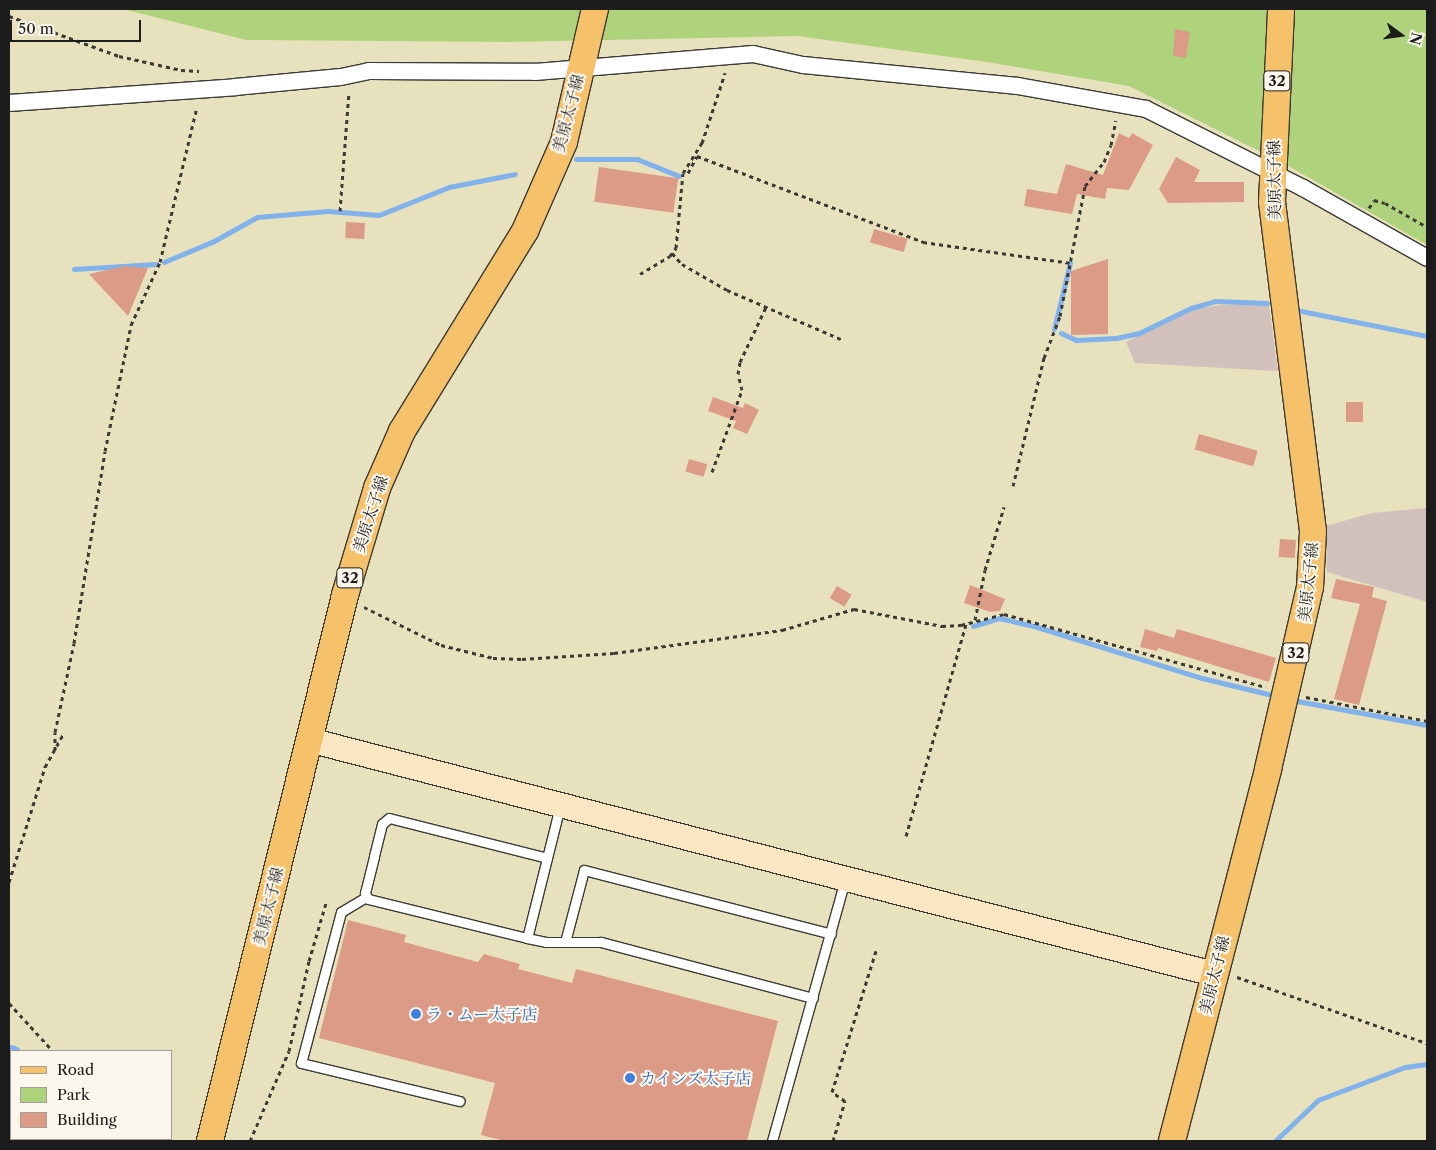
<!DOCTYPE html>
<meta charset="utf-8">
<style>
body{margin:0}
#map{position:relative;width:1436px;height:1150px;overflow:hidden;background:#e8e1bd;font-family:"Libre Caslon Text","Noto Serif JP",serif}
div>[style]{position:absolute}
.industrial>*{inset:0;background:#d1c0bc}
.green>*{inset:0;background:#afd37c}
.stream>*{height:5px;margin:-2.5px;padding:0 2.5px;transform-origin:2.5px;border-radius:2.5px;background:#81b2ec}
.river>*{height:31px;margin:-15.5px;padding:0 15.5px;transform-origin:15.5px;border-radius:15.5px;background:#81b2ec}
.building>*{inset:0;background:#dc9b87;transform-origin:0 0}
.path>*{height:3px;margin-top:-1.5px;transform-origin:0;background:repeating-linear-gradient(90deg,#3b3a34 0 4px,transparent 0 8px)}
.roads{filter:drop-shadow(1px 0 #3b3a34) drop-shadow(-1px 0 #3b3a34) drop-shadow(0 1px #3b3a34) drop-shadow(0 -1px #3b3a34)}
.lane>*{height:9px;margin:-4.5px;padding:0 4.5px;transform-origin:4.5px;border-radius:4.5px;background:#fff}
.street>*{height:16px;margin:-8px;padding:0 8px;transform-origin:8px;border-radius:8px;background:#fff}
.secondary>*{height:24px;margin:-12px;padding:0 12px;transform-origin:12px;border-radius:12px;background:#fbe6c4}
.primary>*{height:26px;margin:-13px;padding:0 13px;transform-origin:13px;border-radius:13px;background:#f5c16b}
.dots>*{width:14px;height:14px;translate:-50% -50%;box-sizing:border-box;border:2px solid #fbf7ec;border-radius:50%}
span{translate:-50% -50%;white-space:nowrap;text-align:center;line-height:1.15;-webkit-text-stroke:4px #fbf7ec;paint-order:stroke}
.shield-label span{padding:1px 4px;background:#fbf7ec;border:1px solid;border-radius:4px;-webkit-text-stroke-width:0}
.shield-label{font-size:15px;color:#1c1c1c;font-weight:700}
.street-label{font-size:16px;color:#1c1c1c}
.shop-label{font-size:16px;color:#366cbe}
.left{translate:0 -50%;text-align:left}
.frame{position:absolute;inset:0;border:10px solid #1c1c1c;pointer-events:none}
.legend{position:absolute;left:10px;top:1050px;width:162px;height:90px;box-sizing:border-box;background:#fbf7ec;border:1px solid #a29f99;margin:0;padding:6px 9px;list-style:none;font-size:15px;color:#1c1c1c}
.legend li{display:flex;align-items:center;gap:10px;height:25px}
.legend b{width:25px;border:1px solid #a29f99}
.north{position:absolute;left:1376px;top:10px;width:50px;height:50px;-webkit-text-stroke:4px #fbf7ec;paint-order:stroke;rotate:104deg;font-size:14px;font-weight:700;line-height:20px;text-align:center;color:#1c1c1c}
.north::after{content:'';display:block;margin:auto;width:18px;height:22px;background:#1c1c1c;clip-path:polygon(50% 0,100% 100%,50% 72%,0 100%)}
.scale{position:absolute;left:10px;top:20px;width:131px;height:22px;box-sizing:border-box;border:2px solid #1c1c1c;border-top:0;padding-left:6px;font-size:15px;line-height:18px;white-space:nowrap;color:#1c1c1c;-webkit-text-stroke:4px #fbf7ec;paint-order:stroke}
</style>
<div id="map">
<div class="industrial">
<div style="clip-path:polygon(1222px 305px,1269px 305px,1278px 371px,1135px 363px,1126px 342px,1193px 309px)"></div>
<div style="clip-path:polygon(1427px 508px,1427px 602px,1327px 572px,1326px 526px,1372px 513px)"></div>
</div>
<div class="green">
<div style="clip-path:polygon(123px 9px,1427px 9px,1427px 245px,1285px 164px,1129px 86px,987px 62px,797px 36px,509px 42px,246px 40px)"></div>
</div>
<div class="stream">
<div style="left:576px;top:159px;width:61px"></div>
<div style="left:637px;top:159px;width:45px;rotate:22deg"></div>
<div style="left:164px;top:262px;width:54px;rotate:-22.8deg"></div>
<div style="left:214px;top:241px;width:49px;rotate:-29.2deg"></div>
<div style="left:257px;top:217px;width:71px;rotate:-4.8deg"></div>
<div style="left:328px;top:211px;width:51px;rotate:4.5deg"></div>
<div style="left:379px;top:215px;width:75px;rotate:-21.8deg"></div>
<div style="left:449px;top:187px;width:67px;rotate:-11.1deg"></div>
<div style="left:74px;top:269px;width:82px;rotate:-3.5deg"></div>
<div style="left:1301px;top:311px;width:128px;rotate:11.2deg"></div>
<div style="left:1054px;top:329px;width:68px;rotate:-76.4deg"></div>
<div style="left:1061px;top:333px;width:17px;rotate:25deg"></div>
<div style="left:1076px;top:340px;width:40px;rotate:-2.9deg"></div>
<div style="left:1116px;top:338px;width:24px;rotate:-12deg"></div>
<div style="left:1139px;top:333px;width:58px;rotate:-25.7deg"></div>
<div style="left:1191px;top:308px;width:25px;rotate:-16deg"></div>
<div style="left:1215px;top:301px;width:52px;rotate:2.2deg"></div>
<div style="left:973px;top:626px;width:27px;rotate:-17deg"></div>
<div style="left:999px;top:618px;width:36px;rotate:13deg"></div>
<div style="left:1034px;top:626px;width:176px;rotate:17.2deg"></div>
<div style="left:1202px;top:678px;width:72px;rotate:13.7deg"></div>
<div style="left:1297px;top:701px;width:132px;rotate:10.5deg"></div>
<div style="left:1275px;top:1141px;width:59px;rotate:-43.6deg"></div>
<div style="left:1318px;top:1100px;width:93px;rotate:-20.8deg"></div>
<div style="left:1405px;top:1067px;width:22px;rotate:-8deg"></div>
</div>
<div class="river">
<div style="left:9px;top:1060px;width:4px;rotate:56deg"></div>
<div style="left:75px;top:1139px;width:3px;rotate:45deg"></div>
</div>
<div class="building">
<div style="clip-path:polygon(1175px 29px,1190px 32px,1186px 58px,1173px 56px)"></div>
<div style="clip-path:polygon(1119px 133px,1129px 138px,1132px 133px,1153px 145px,1129px 190px,1107px 188px,1105px 199px,1077px 194px,1072px 214px,1024px 206px,1027px 189px,1057px 194px,1066px 164px,1103px 175px)"></div>
<div style="clip-path:polygon(1176px 157px,1200px 170px,1194px 182px,1244px 182px,1244px 202px,1168px 203px,1159px 189px)"></div>
<div style="left:599px;top:167px;width:80px;height:35px;rotate:8deg"></div>
<div style="left:346px;top:222px;width:19px;height:16px;rotate:3deg"></div>
<div style="left:874px;top:229px;width:35px;height:14px;rotate:16deg"></div>
<div style="clip-path:polygon(1108px 259px,1108px 334px,1071px 335px,1071px 271px)"></div>
<div style="clip-path:polygon(125px 266px,148px 268px,128px 316px,89px 274px)"></div>
<div style="clip-path:polygon(713px 397px,743px 408px,745px 403px,759px 410px,747px 434px,733px 428px,736px 421px,708px 411px)"></div>
<div style="left:1346px;top:402px;width:17px;height:20px"></div>
<div style="left:1199px;top:434px;width:61px;height:16px;rotate:16deg"></div>
<div style="left:689px;top:459px;width:19px;height:13px;rotate:16deg"></div>
<div style="left:1280px;top:539px;width:16px;height:18px;rotate:4deg"></div>
<div style="clip-path:polygon(1336px 579px,1374px 587px,1372px 597px,1387px 601px,1359px 705px,1334px 699px,1360px 604px,1331px 598px)"></div>
<div style="clip-path:polygon(970px 585px,1005px 599px,1000px 611px,990px 612px,964px 603px)"></div>
<div style="left:837px;top:586px;width:17px;height:14px;rotate:31deg"></div>
<div style="clip-path:polygon(1145px 629px,1174px 638px,1177px 629px,1276px 658px,1269px 682px,1158px 648px,1157px 651px,1140px 647px)"></div>
<div style="clip-path:polygon(348px 920px,406px 935px,404px 942px,478px 962px,484px 954px,520px 964px,518px 969px,572px 983px,576px 969px,778px 1021px,747px 1141px,505px 1141px,481px 1135px,495px 1083px,319px 1038px)"></div>
</div>
<div class="path">
<div style="left:9px;top:16px;width:117px;rotate:20deg"></div>
<div style="left:119px;top:56px;width:64px;rotate:12.7deg"></div>
<div style="left:181px;top:70px;width:18px;rotate:3deg"></div>
<div style="left:688px;top:173px;width:19px;rotate:-62deg"></div>
<div style="left:697px;top:156px;width:242px;rotate:20.8deg"></div>
<div style="left:923px;top:242px;width:148px;rotate:8.1deg"></div>
<div style="left:1369px;top:208px;width:9px;rotate:-58deg"></div>
<div style="left:1374px;top:200px;width:11px;rotate:15deg"></div>
<div style="left:1385px;top:203px;width:48px;rotate:29.7deg"></div>
<div style="left:340px;top:211px;width:119px;rotate:-85.7deg"></div>
<div style="left:672px;top:253px;width:15px;rotate:48deg"></div>
<div style="left:682px;top:264px;width:52px;rotate:30deg"></div>
<div style="left:727px;top:290px;width:126px;rotate:23.3deg"></div>
<div style="left:640px;top:274px;width:35px;rotate:-31deg"></div>
<div style="left:670px;top:256px;width:10px;rotate:-53deg"></div>
<div style="left:676px;top:248px;width:75px;rotate:-84.7deg"></div>
<div style="left:683px;top:173px;width:36px;rotate:-58deg"></div>
<div style="left:702px;top:143px;width:74px;rotate:-71.8deg"></div>
<div style="left:712px;top:472px;width:87px;rotate:-69.9deg"></div>
<div style="left:742px;top:390px;width:16px;rotate:-104deg"></div>
<div style="left:738px;top:374px;width:12px;rotate:-81deg"></div>
<div style="left:740px;top:362px;width:61px;rotate:-64.7deg"></div>
<div style="left:1013px;top:486px;width:132px;rotate:-76.4deg"></div>
<div style="left:1044px;top:358px;width:45px;rotate:-69.1deg"></div>
<div style="left:1060px;top:316px;width:132px;rotate:-79.1deg"></div>
<div style="left:1085px;top:186px;width:31px;rotate:-52deg"></div>
<div style="left:1104px;top:162px;width:18px;rotate:-68deg"></div>
<div style="left:1111px;top:145px;width:25px;rotate:-79deg"></div>
<div style="left:364px;top:607px;width:86px;rotate:26.3deg"></div>
<div style="left:441px;top:645px;width:54px;rotate:14deg"></div>
<div style="left:493px;top:658px;width:29px;rotate:2deg"></div>
<div style="left:522px;top:659px;width:92px;rotate:-3.7deg"></div>
<div style="left:614px;top:653px;width:170px;rotate:-7.8deg"></div>
<div style="left:782px;top:630px;width:75px;rotate:-16.3deg"></div>
<div style="left:854px;top:609px;width:90px;rotate:10.9deg"></div>
<div style="left:942px;top:626px;width:19px;rotate:-3deg"></div>
<div style="left:961px;top:625px;width:44px;rotate:-14.3deg"></div>
<div style="left:1004px;top:614px;width:272px;rotate:15.6deg"></div>
<div style="left:975px;top:620px;width:51px;rotate:-78.7deg"></div>
<div style="left:985px;top:570px;width:66px;rotate:-73.2deg"></div>
<div style="left:1306px;top:697px;width:123px;rotate:11.2deg"></div>
<div style="left:55px;top:750px;width:18px;rotate:-90deg"></div>
<div style="left:55px;top:732px;width:91px;rotate:-77.9deg"></div>
<div style="left:74px;top:643px;width:194px;rotate:-80.8deg"></div>
<div style="left:105px;top:451px;width:129px;rotate:-78.3deg"></div>
<div style="left:131px;top:325px;width:69px;rotate:-65.3deg"></div>
<div style="left:160px;top:262px;width:159px;rotate:-76.6deg"></div>
<div style="left:906px;top:836px;width:220px;rotate:-74.2deg"></div>
<div style="left:9px;top:882px;width:121px;rotate:-72.6deg"></div>
<div style="left:45px;top:767px;width:39px;rotate:-61deg"></div>
<div style="left:1237px;top:977px;width:201px;rotate:19.2deg"></div>
<div style="left:9px;top:1003px;width:65px;rotate:47.5deg"></div>
<div style="left:9px;top:1139px;width:3px;rotate:45deg"></div>
<div style="left:144px;top:1139px;width:4px;rotate:34deg"></div>
<div style="left:250px;top:1141px;width:98px;rotate:-66.6deg"></div>
<div style="left:289px;top:1051px;width:92px;rotate:-77.5deg"></div>
<div style="left:309px;top:961px;width:60px;rotate:-73.7deg"></div>
<div style="left:833px;top:1141px;width:42px;rotate:-73.3deg"></div>
<div style="left:845px;top:1101px;width:16px;rotate:-145deg"></div>
<div style="left:832px;top:1092px;width:148px;rotate:-72.7deg"></div>
</div>
<div class="roads">
<div class="lane">
<div style="left:560px;top:806px;width:136px;rotate:104deg"></div>
<div style="left:527px;top:938px;width:19px;rotate:12deg"></div>
<div style="left:546px;top:942px;width:55px"></div>
<div style="left:601px;top:942px;width:219px;rotate:14.8deg"></div>
<div style="left:366px;top:897px;width:29px;rotate:149deg"></div>
<div style="left:341px;top:912px;width:156px;rotate:104.8deg"></div>
<div style="left:301px;top:1063px;width:163px;rotate:13.5deg"></div>
<div style="left:527px;top:938px;width:164px;rotate:-166.2deg"></div>
<div style="left:368px;top:899px;width:7px;rotate:-117deg"></div>
<div style="left:365px;top:893px;width:38px;rotate:-76deg"></div>
<div style="left:374px;top:856px;width:33px;rotate:-76deg"></div>
<div style="left:382px;top:824px;width:9px;rotate:-41deg"></div>
<div style="left:389px;top:818px;width:163px;rotate:14.2deg"></div>
<div style="left:565px;top:942px;width:74px;rotate:-75.2deg"></div>
<div style="left:584px;top:870px;width:255px;rotate:14.5deg"></div>
<div style="left:772px;top:1141px;width:272px;rotate:-74.4deg"></div>
</div>
<div class="street">
<div style="left:9px;top:103px;width:227px;rotate:-4deg"></div>
<div style="left:235px;top:87px;width:106px;rotate:-5.4deg"></div>
<div style="left:341px;top:77px;width:29px;rotate:-12deg"></div>
<div style="left:369px;top:71px;width:166px;rotate:0.3deg"></div>
<div style="left:535px;top:72px;width:219px;rotate:-4.7deg"></div>
<div style="left:753px;top:54px;width:51px;rotate:12.4deg"></div>
<div style="left:803px;top:65px;width:216px;rotate:5.6deg"></div>
<div style="left:1018px;top:86px;width:130px;rotate:10.2deg"></div>
<div style="left:1146px;top:109px;width:176px;rotate:26.7deg"></div>
<div style="left:1303px;top:188px;width:142px;rotate:29.4deg"></div>
</div>
<div class="secondary">
<div style="left:309px;top:740px;width:935px;rotate:14.5deg"></div>
</div>
<div class="primary">
<div style="left:210px;top:1141px;width:562px;rotate:-76.11deg"></div>
<div style="left:345px;top:595px;width:112px;rotate:-73.3deg"></div>
<div style="left:377px;top:488px;width:62px;rotate:-66.3deg"></div>
<div style="left:402px;top:431px;width:235px;rotate:-58.4deg"></div>
<div style="left:525px;top:231px;width:97px;rotate:-66.3deg"></div>
<div style="left:564px;top:142px;width:137px;rotate:-76.9deg"></div>
<div style="left:1172px;top:1141px;width:384px;rotate:-75.5deg"></div>
<div style="left:1268px;top:769px;width:187px;rotate:-77deg"></div>
<div style="left:1310px;top:587px;width:56px;rotate:-86.9deg"></div>
<div style="left:1313px;top:531px;width:332px;rotate:-97.1deg"></div>
<div style="left:1272px;top:202px;width:193px;rotate:-87.3deg"></div>
</div>
</div>
<div class="dots">
<div style="left:416px;top:1014px;background:#3f7fe0"></div>
<div style="left:630px;top:1078px;background:#3f7fe0"></div>
</div>
<div class="shield-label">
<span style="left:1277px;top:81px">32</span>
<span style="left:350px;top:578px">32</span>
<span style="left:1296px;top:653px">32</span>
</div>
<div class="street-label">
<span style="left:568px;top:113px;rotate:-75deg">美原太子線</span>
<span style="left:1274px;top:180px;rotate:-91deg">美原太子線</span>
<span style="left:370px;top:514px;rotate:-72deg">美原太子線</span>
<span style="left:1308px;top:582px;rotate:-84deg">美原太子線</span>
<span style="left:268px;top:906px;rotate:-76deg">美原太子線</span>
<span style="left:1214px;top:975px;rotate:-76deg">美原太子線</span>
</div>
<div class="shop-label">
<span class="left" style="left:426px;top:1014px">ラ・ムー太子店</span>
<span class="left" style="left:640px;top:1078px">カインズ太子店</span>
</div>
<div class="frame"></div>
<ul class="legend">
<li><b style="height:6px;background:#f5c16b"></b>Road</li>
<li><b style="height:14px;background:#afd37c"></b>Park</li>
<li><b style="height:14px;background:#dc9b87"></b>Building</li>
</ul>
<div class="north">N</div>
<div class="scale">50 m</div>
</div>
